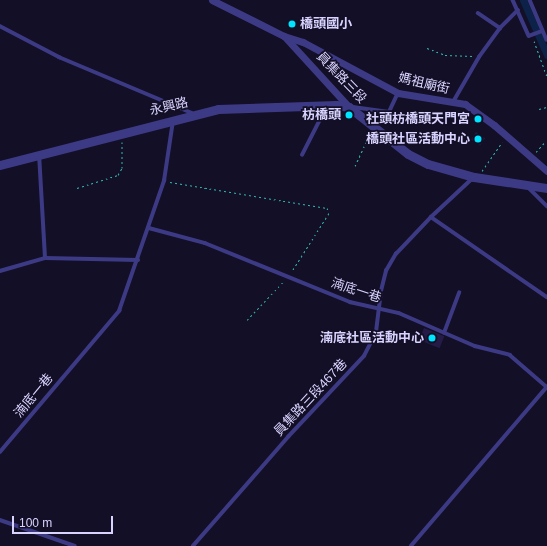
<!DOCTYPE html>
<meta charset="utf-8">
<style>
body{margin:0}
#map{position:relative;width:547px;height:546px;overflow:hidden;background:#130f26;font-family:Helvetica,"Noto Sans TC",sans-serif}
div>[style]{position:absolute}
.canal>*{height:7px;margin:-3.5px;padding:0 3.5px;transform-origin:3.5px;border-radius:3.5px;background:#0c2248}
.building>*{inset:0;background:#241b47;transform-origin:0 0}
.path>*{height:1px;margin-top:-0.5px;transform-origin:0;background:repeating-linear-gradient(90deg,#2fb8b0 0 2px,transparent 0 5px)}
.service>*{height:3.5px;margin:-1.75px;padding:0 1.75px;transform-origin:1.75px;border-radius:1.75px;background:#3d3a85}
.minor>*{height:7px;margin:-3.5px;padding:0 3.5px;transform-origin:3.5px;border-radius:3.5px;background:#3d3a85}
.tertiary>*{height:9px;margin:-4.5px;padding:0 4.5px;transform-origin:4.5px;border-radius:4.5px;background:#3d3a85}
.dots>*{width:11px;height:11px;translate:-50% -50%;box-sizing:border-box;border:2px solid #130f26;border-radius:50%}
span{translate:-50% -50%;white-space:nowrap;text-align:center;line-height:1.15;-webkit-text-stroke:3.5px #130f26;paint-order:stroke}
.poi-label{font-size:13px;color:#d9d4ff;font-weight:700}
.left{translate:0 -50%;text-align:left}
.right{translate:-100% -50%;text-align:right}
.street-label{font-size:13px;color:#d9d4ff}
.scale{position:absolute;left:12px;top:516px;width:101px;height:18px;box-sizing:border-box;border:2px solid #d9d4ff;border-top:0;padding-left:5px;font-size:12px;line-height:14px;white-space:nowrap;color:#d9d4ff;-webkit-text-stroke:3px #130f26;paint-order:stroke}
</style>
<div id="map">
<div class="canal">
<div style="left:523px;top:0;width:60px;rotate:66.4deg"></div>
</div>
<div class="building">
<div style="left:476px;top:132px;width:11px;height:9px;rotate:34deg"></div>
<div style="left:424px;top:328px;width:22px;height:13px;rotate:22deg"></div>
</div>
<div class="path">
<div style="left:534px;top:41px;width:37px;rotate:70deg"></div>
<div style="left:427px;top:48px;width:19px;rotate:21deg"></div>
<div style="left:445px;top:55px;width:28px;rotate:2deg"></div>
<div style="left:539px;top:109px;width:8px;rotate:-14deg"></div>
<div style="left:536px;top:152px;width:13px;rotate:-48deg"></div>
<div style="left:355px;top:166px;width:35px;rotate:-65deg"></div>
<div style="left:482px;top:171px;width:35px;rotate:-55deg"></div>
<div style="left:170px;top:182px;width:159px;rotate:9.4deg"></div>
<div style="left:327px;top:208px;width:5px;rotate:68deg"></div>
<div style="left:329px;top:213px;width:69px;rotate:122.5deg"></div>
<div style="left:77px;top:188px;width:43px;rotate:-17.6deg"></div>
<div style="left:118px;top:175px;width:8px;rotate:-60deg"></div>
<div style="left:122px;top:168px;width:26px;rotate:-90deg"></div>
<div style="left:247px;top:320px;width:52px;rotate:-46.5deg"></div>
</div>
<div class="service">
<div style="left:513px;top:0;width:39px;rotate:66deg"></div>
<div style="left:529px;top:36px;width:14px;rotate:-21deg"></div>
<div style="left:530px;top:0;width:43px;rotate:67deg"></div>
<div style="left:478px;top:13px;width:27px;rotate:34deg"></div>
<div style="left:0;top:26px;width:67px;rotate:27.7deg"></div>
<div style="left:59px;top:57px;width:144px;rotate:22.8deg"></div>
<div style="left:453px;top:102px;width:52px;rotate:-60deg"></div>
<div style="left:479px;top:57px;width:36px;rotate:-54deg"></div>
<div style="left:500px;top:28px;width:25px;rotate:-45deg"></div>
<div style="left:353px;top:107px;width:36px;rotate:8deg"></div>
<div style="left:389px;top:112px;width:21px;rotate:-65deg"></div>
<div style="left:302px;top:155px;width:55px;rotate:-63deg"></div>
<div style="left:528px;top:187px;width:27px;rotate:45deg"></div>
<div style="left:431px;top:217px;width:141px;rotate:34.6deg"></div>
<div style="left:149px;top:228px;width:58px;rotate:15deg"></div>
<div style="left:205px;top:243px;width:157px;rotate:22.1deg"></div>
<div style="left:350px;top:302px;width:50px;rotate:12.7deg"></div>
<div style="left:399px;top:313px;width:83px;rotate:23.5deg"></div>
<div style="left:475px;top:346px;width:36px;rotate:14deg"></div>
<div style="left:510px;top:355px;width:49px;rotate:40.9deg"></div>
<div style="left:45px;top:258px;width:93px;rotate:1.2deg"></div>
<div style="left:0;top:271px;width:47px;rotate:-16.1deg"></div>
<div style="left:45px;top:258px;width:103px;rotate:-93.3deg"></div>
<div style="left:444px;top:333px;width:43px;rotate:-69.4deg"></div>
<div style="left:0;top:452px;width:185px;rotate:-49.8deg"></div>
<div style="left:119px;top:311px;width:138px;rotate:-70.9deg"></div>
<div style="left:164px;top:181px;width:61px;rotate:-81.5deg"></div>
<div style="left:0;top:520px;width:79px;rotate:19.1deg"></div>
<div style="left:193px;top:546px;width:145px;rotate:-48.9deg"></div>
<div style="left:288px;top:437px;width:111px;rotate:-46.8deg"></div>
<div style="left:364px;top:356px;width:27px;rotate:-63deg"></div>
<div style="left:376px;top:332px;width:41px;rotate:-83deg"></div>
<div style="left:381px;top:291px;width:21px;rotate:-76deg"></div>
<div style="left:386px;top:271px;width:20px;rotate:-60deg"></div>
<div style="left:396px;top:254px;width:51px;rotate:-46.6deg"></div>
<div style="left:431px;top:217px;width:57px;rotate:-42.9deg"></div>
<div style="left:411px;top:546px;width:209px;rotate:-49.5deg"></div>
</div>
<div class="minor">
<div style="left:212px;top:0;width:80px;rotate:26.6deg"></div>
<div style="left:284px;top:36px;width:96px;rotate:47.5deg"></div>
<div style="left:284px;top:36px;width:20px;rotate:18deg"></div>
<div style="left:303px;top:42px;width:108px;rotate:28.2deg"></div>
<div style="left:398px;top:93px;width:68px;rotate:9.3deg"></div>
<div style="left:465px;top:104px;width:36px;rotate:36deg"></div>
<div style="left:494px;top:125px;width:70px;rotate:41deg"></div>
</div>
<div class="tertiary">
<div style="left:0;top:165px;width:225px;rotate:-14.4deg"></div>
<div style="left:218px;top:109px;width:118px;rotate:-1.9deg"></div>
<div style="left:336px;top:105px;width:13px;rotate:9deg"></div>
<div style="left:349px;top:107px;width:75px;rotate:38.5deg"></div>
<div style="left:408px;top:154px;width:22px;rotate:27deg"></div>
<div style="left:428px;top:164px;width:48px;rotate:15.8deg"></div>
<div style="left:474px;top:177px;width:74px;rotate:8.6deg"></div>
</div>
<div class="dots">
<div style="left:292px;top:24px;background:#00e5ff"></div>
<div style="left:349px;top:115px;background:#00e5ff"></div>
<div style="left:478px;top:119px;background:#00e5ff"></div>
<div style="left:478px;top:139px;background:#00e5ff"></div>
<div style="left:432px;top:338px;background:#00e5ff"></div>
</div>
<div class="poi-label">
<span class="left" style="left:300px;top:24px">橋頭國小</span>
<span class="right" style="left:341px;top:115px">枋橋頭</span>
<span class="right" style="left:470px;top:119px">社頭枋橋頭天門宮</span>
<span class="right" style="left:470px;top:139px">橋頭社區活動中心</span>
<span class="right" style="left:424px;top:338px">湳底社區活動中心</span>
</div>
<div class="street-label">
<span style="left:341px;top:78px;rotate:46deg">員集路三段</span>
<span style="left:424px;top:84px;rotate:13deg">媽祖廟街</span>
<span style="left:169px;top:107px;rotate:-13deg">永興路</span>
<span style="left:356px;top:291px;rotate:18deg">湳底一巷</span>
<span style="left:34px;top:396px;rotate:-50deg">湳底一巷</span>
<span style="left:311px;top:398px;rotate:-47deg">員集路三段467巷</span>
</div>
<div class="scale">100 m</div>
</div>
